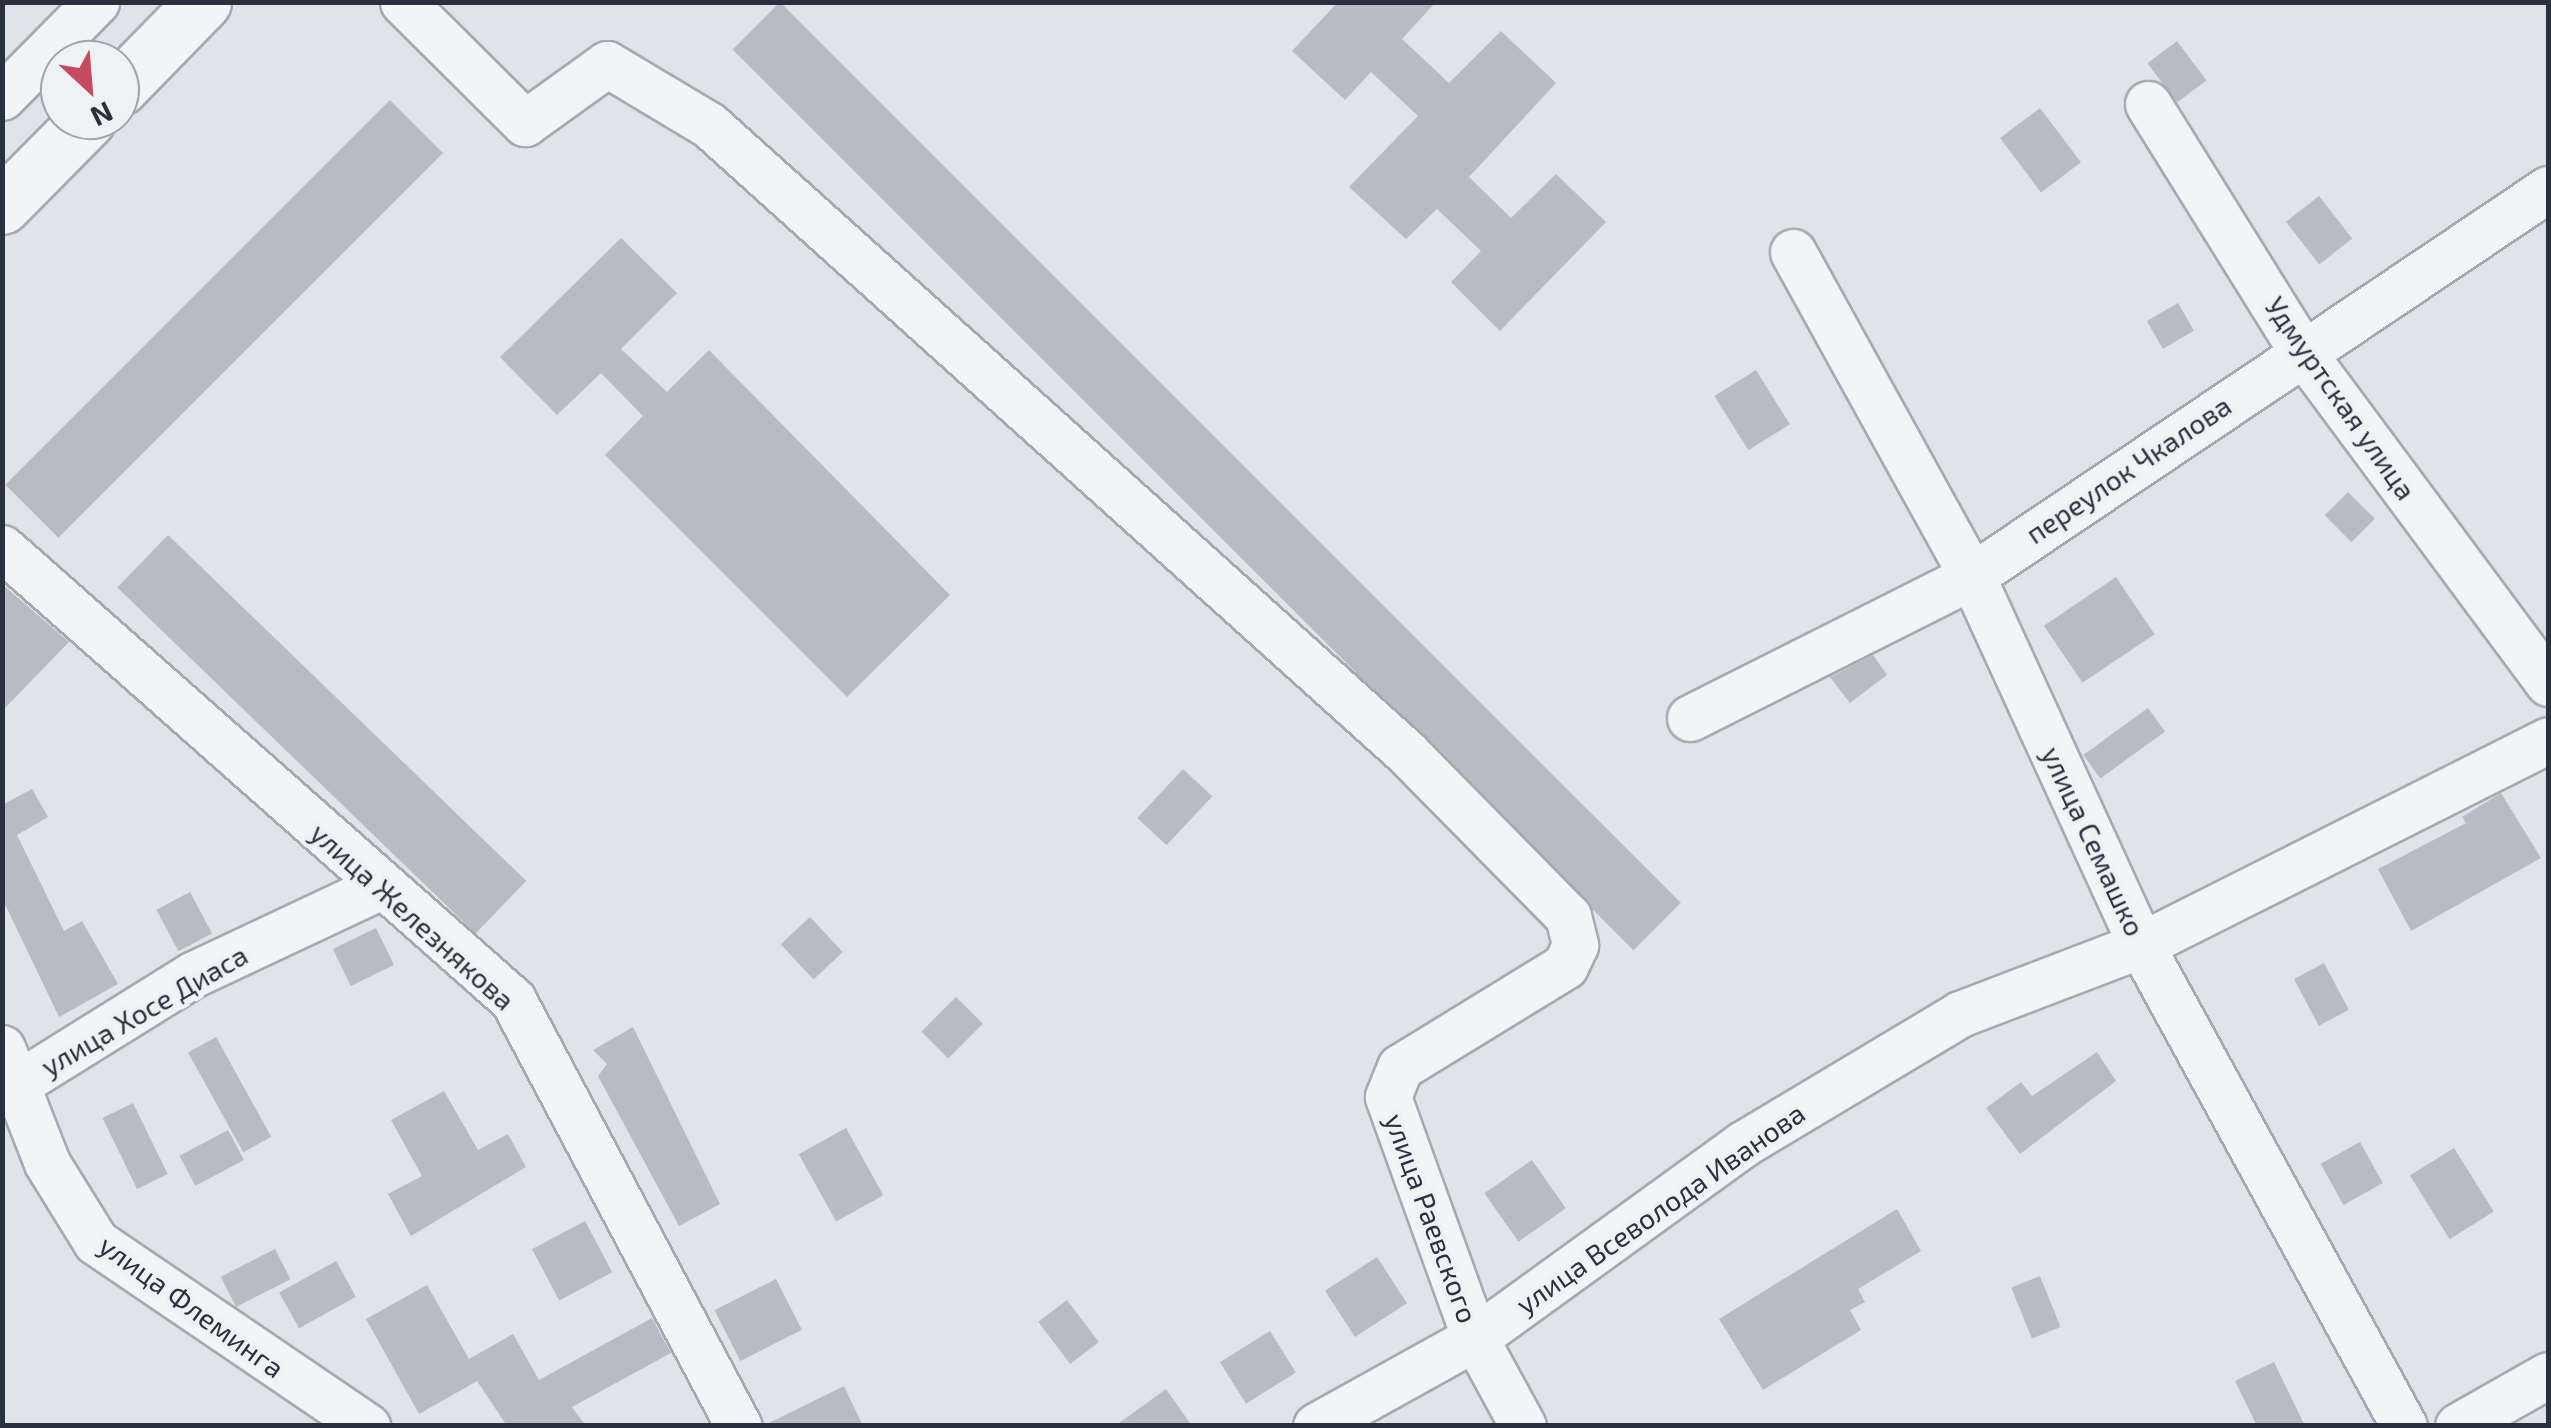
<!DOCTYPE html>
<meta charset="utf-8">
<style>
body{margin:0}
#map{position:relative;width:2551px;height:1428px;overflow:hidden;background:#e0e3e8;font-family:"Exo 2",sans-serif}
div>[style]{position:absolute}
.building>*{inset:0;background:#b7bcc4;transform-origin:0 0}
.roads{filter:drop-shadow(2px 0 #a5aab2) drop-shadow(-2px 0 #a5aab2) drop-shadow(0 2px #a5aab2) drop-shadow(0 -2px #a5aab2)}
.minor>*{height:45px;margin:-22.5px;padding:0 22.5px;transform-origin:22.5px;border-radius:22.5px;background:#f2f4f6}
.tertiary>*{height:55px;margin:-27.5px;padding:0 27.5px;transform-origin:27.5px;border-radius:27.5px;background:#f2f4f6}
span{translate:-50% -50%;white-space:nowrap;text-align:center;line-height:1.15;-webkit-text-stroke:8px #eff2f5;paint-order:stroke}
.street-label{font-size:28px;color:#29313e}
.frame{position:absolute;inset:0;border:5px solid #29313e;pointer-events:none}
.north{position:absolute;left:40px;top:40px;width:100px;height:100px;box-sizing:border-box;background:#eff2f5;border:2px solid #a0a5ac;border-radius:50%;rotate:154deg;font-size:28px;font-weight:700;line-height:40px;text-align:center;color:#29313e}
.north::after{content:'';display:block;margin:auto;width:35px;height:45px;background:#c64b61;clip-path:polygon(50% 0,100% 100%,50% 72%,0 100%)}
</style>
<div id="map">
<div class="building">
<div style="left:780px;top:2px;width:1274px;height:67px;rotate:45deg"></div>
<div style="clip-path:polygon(1338px 2px,1436px 2px,1402px 39px,1449px 83px,1501px 31px,1556px 83px,1469px 177px,1511px 218px,1556px 174px,1606px 222px,1500px 331px,1451px 282px,1481px 251px,1437px 209px,1406px 239px,1349px 187px,1418px 116px,1371px 72px,1345px 100px,1292px 51px)"></div>
<div style="left:2177px;top:41px;width:49px;height:37px;rotate:53deg"></div>
<div style="left:390px;top:100px;width:75px;height:544px;rotate:45deg"></div>
<div style="left:2040px;top:108px;width:68px;height:50px;rotate:53deg"></div>
<div style="left:2319px;top:196px;width:54px;height:42px;rotate:52deg"></div>
<div style="clip-path:polygon(621px 238px,677px 293px,621px 349px,667px 392px,709px 350px,950px 595px,847px 697px,605px 455px,643px 416px,601px 373px,557px 415px,500px 357px)"></div>
<div style="left:2178px;top:303px;width:32px;height:36px;rotate:60deg"></div>
<div style="left:1756px;top:370px;width:64px;height:49px;rotate:58deg"></div>
<div style="left:2348px;top:492px;width:38px;height:33px;rotate:45deg"></div>
<div style="left:168px;top:535px;width:498px;height:73px;rotate:44deg"></div>
<div style="left:2116px;top:577px;width:69px;height:87px;rotate:56deg"></div>
<div style="clip-path:polygon(2px 584px,69px 642px,2px 711px)"></div>
<div style="clip-path:polygon(1873px 655px,1887px 675px,1850px 703px,1830px 677px)"></div>
<div style="left:2148px;top:708px;width:29px;height:80px;rotate:54deg"></div>
<div style="left:1183px;top:769px;width:40px;height:67px;rotate:43deg"></div>
<div style="clip-path:polygon(32px 789px,48px 817px,17px 835px,64px 931px,82px 921px,118px 984px,59px 1017px,2px 898px,2px 805px)"></div>
<div style="clip-path:polygon(2501px 793px,2541px 858px,2411px 931px,2378px 869px,2466px 823px,2462px 817px)"></div>
<div style="left:190px;top:892px;width:47px;height:38px;rotate:62deg"></div>
<div style="left:810px;top:917px;width:48px;height:40px;rotate:47deg"></div>
<div style="left:376px;top:928px;width:41px;height:48px;rotate:64deg"></div>
<div style="left:2324px;top:963px;width:53px;height:34px;rotate:62deg"></div>
<div style="left:956px;top:997px;width:38px;height:49px;rotate:45deg"></div>
<div style="clip-path:polygon(633px 1027px,720px 1204px,679px 1226px,598px 1076px,607px 1064px,593px 1050px)"></div>
<div style="left:216px;top:1037px;width:114px;height:32px;rotate:61deg"></div>
<div style="clip-path:polygon(2097px 1052px,2116px 1081px,2020px 1154px,1986px 1108px,2021px 1082px,2032px 1096px)"></div>
<div style="clip-path:polygon(444px 1091px,478px 1150px,508px 1134px,526px 1167px,411px 1236px,388px 1194px,422px 1176px,391px 1120px)"></div>
<div style="left:133px;top:1103px;width:79px;height:34px;rotate:64deg"></div>
<div style="left:846px;top:1128px;width:77px;height:54px;rotate:61deg"></div>
<div style="left:228px;top:1130px;width:34px;height:55px;rotate:62deg"></div>
<div style="left:2360px;top:1142px;width:47px;height:45px;rotate:61deg"></div>
<div style="left:2454px;top:1148px;width:75px;height:52px;rotate:58deg"></div>
<div style="left:1532px;top:1160px;width:59px;height:58px;rotate:55deg"></div>
<div style="clip-path:polygon(1897px 1209px,1921px 1251px,1858px 1289px,1865px 1302px,1850px 1310px,1861px 1330px,1763px 1390px,1719px 1319px)"></div>
<div style="left:585px;top:1221px;width:58px;height:60px;rotate:62deg"></div>
<div style="left:275px;top:1249px;width:34px;height:61px;rotate:63deg"></div>
<div style="left:1377px;top:1257px;width:55px;height:62px;rotate:57deg"></div>
<div style="left:336px;top:1261px;width:41px;height:65px;rotate:61deg"></div>
<div style="left:2040px;top:1276px;width:55px;height:31px;rotate:68deg"></div>
<div style="left:776px;top:1279px;width:57px;height:69px;rotate:63deg"></div>
<div style="clip-path:polygon(427px 1285px,469px 1359px,513px 1334px,539px 1380px,652px 1318px,671px 1353px,572px 1407px,586px 1426px,507px 1426px,477px 1381px,419px 1414px,366px 1319px)"></div>
<div style="left:1067px;top:1300px;width:53px;height:36px;rotate:53deg"></div>
<div style="left:1270px;top:1331px;width:49px;height:59px;rotate:58deg"></div>
<div style="clip-path:polygon(2274px 1362px,2305px 1426px,2257px 1426px,2235px 1381px)"></div>
<div style="clip-path:polygon(844px 1386px,863px 1426px,765px 1426px,765px 1425px)"></div>
<div style="clip-path:polygon(1166px 1389px,1192px 1426px,1115px 1426px)"></div>
</div>
<div class="roads">
<div class="minor">
<div style="left:403px;top:2px;width:172px;rotate:44.8deg"></div>
<div style="left:525px;top:123px;width:101px;rotate:-35.7deg"></div>
<div style="left:607px;top:64px;width:119px;rotate:30.9deg"></div>
<div style="left:709px;top:125px;width:938px;rotate:41.97deg"></div>
<div style="left:1406px;top:752px;width:231px;rotate:45.4deg"></div>
<div style="left:1568px;top:916px;width:30px;rotate:76deg"></div>
<div style="left:1575px;top:945px;width:23px;rotate:115deg"></div>
<div style="left:1565px;top:966px;width:193px;rotate:148.5deg"></div>
<div style="left:1400px;top:1067px;width:32px;rotate:112deg"></div>
<div style="left:1388px;top:1097px;width:256px;rotate:70.2deg"></div>
<div style="left:1475px;top:1338px;width:100px;rotate:61.4deg"></div>
<div style="left:2px;top:97px;width:134px;rotate:-45.3deg"></div>
<div style="left:2148px;top:104px;width:290px;rotate:58.1deg"></div>
<div style="left:2301px;top:350px;width:415px;rotate:53.4deg"></div>
<div style="left:1793px;top:252px;width:370px;rotate:61.1deg"></div>
<div style="left:1972px;top:576px;width:406px;rotate:65.4deg"></div>
<div style="left:2141px;top:945px;width:548px;rotate:61.33deg"></div>
<div style="left:2px;top:548px;width:682px;rotate:41.49deg"></div>
<div style="left:513px;top:1000px;width:482px;rotate:62.1deg"></div>
<div style="left:1690px;top:718px;width:316px;rotate:-26.7deg"></div>
<div style="left:1972px;top:576px;width:694px;rotate:-33.9deg"></div>
<div style="left:2px;top:1048px;width:123px;rotate:68.6deg"></div>
<div style="left:47px;top:1163px;width:93px;rotate:58.2deg"></div>
<div style="left:96px;top:1242px;width:328px;rotate:34.2deg"></div>
<div style="left:17px;top:1084px;width:208px;rotate:-31.9deg"></div>
<div style="left:194px;top:974px;width:207px;rotate:-25.2deg"></div>
<div style="left:1316px;top:1426px;width:182px;rotate:-29deg"></div>
<div style="left:1475px;top:1338px;width:331px;rotate:-35.9deg"></div>
<div style="left:1743px;top:1144px;width:253px;rotate:-30.9deg"></div>
<div style="left:1960px;top:1014px;width:194px;rotate:-20.9deg"></div>
<div style="left:2141px;top:945px;width:456px;rotate:-26.7deg"></div>
<div style="left:2458px;top:1426px;width:103px;rotate:-29.5deg"></div>
</div>
<div class="tertiary">
<div style="left:120px;top:87px;width:119px;rotate:-45.7deg"></div>
<div style="left:2px;top:206px;width:121px;rotate:-45.3deg"></div>
</div>
</div>
<div class="street-label">
<span style="left:2341px;top:398px;rotate:55deg">Удмуртская улица</span>
<span style="left:2128px;top:469px;rotate:-34deg">переулок Чкалова</span>
<span style="left:2094px;top:841px;rotate:65deg">улица Семашко</span>
<span style="left:413px;top:916px;rotate:42deg">улица Железнякова</span>
<span style="left:144px;top:1010px;rotate:-30deg">улица Хосе Диаса</span>
<span style="left:1660px;top:1208px;rotate:-35deg">улица Всеволода Иванова</span>
<span style="left:1432px;top:1218px;rotate:70deg">улица Раевского</span>
<span style="left:192px;top:1306px;rotate:36deg">улица Флеминга</span>
</div>
<div class="frame"></div>
<div class="north">N</div>
</div>
